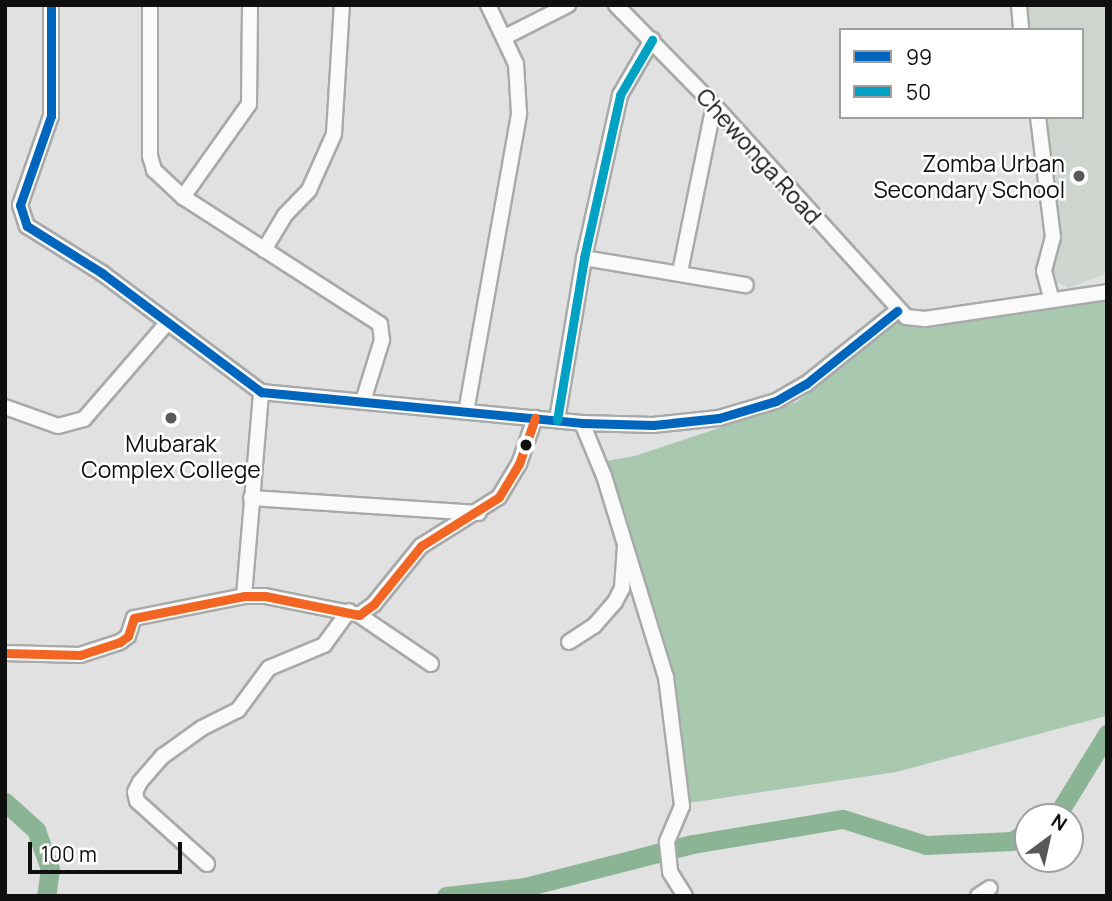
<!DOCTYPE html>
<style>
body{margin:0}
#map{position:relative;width:1112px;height:901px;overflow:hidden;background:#e0e1e0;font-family:Manrope,sans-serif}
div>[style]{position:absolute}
.built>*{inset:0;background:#ced5cf}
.forest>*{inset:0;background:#a8c9b0}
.river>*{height:19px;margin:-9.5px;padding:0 9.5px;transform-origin:9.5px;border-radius:9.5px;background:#8bb495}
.roads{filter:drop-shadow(2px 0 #a8aaa9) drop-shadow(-2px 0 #a8aaa9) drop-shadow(0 2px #a8aaa9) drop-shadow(0 -2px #a8aaa9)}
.minor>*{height:14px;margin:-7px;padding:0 7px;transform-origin:7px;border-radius:7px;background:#fafafa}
.bus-1>*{height:9px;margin:-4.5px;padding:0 4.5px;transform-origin:4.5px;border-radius:4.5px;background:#0065bd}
.bus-2>*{height:9px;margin:-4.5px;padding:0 4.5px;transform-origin:4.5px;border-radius:4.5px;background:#01a1c4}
.bus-3>*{height:9px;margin:-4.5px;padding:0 4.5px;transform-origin:4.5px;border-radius:4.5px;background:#f26522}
.dots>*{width:19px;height:19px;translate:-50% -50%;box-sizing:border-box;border:4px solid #fff;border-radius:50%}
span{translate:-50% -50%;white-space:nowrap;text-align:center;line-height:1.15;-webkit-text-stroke:5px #fff;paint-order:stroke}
.street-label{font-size:23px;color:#0e0f0e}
.poi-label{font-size:23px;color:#0e0f0e}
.right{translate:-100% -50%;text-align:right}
.frame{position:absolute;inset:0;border:7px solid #0e0f0e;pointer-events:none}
.legend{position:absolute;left:839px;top:28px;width:245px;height:91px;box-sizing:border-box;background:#fff;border:2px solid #9f9f9f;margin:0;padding:9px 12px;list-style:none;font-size:21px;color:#0e0f0e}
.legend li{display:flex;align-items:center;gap:14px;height:35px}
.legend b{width:35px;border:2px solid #9f9f9f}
.north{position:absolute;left:1014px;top:803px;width:70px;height:70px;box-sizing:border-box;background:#fff;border:2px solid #9f9f9f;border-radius:50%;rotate:33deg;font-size:19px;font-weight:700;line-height:28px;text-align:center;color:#0e0f0e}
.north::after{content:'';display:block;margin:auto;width:24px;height:32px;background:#585858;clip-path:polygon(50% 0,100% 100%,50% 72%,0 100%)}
.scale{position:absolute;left:28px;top:842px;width:154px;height:32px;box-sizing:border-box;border:4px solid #0e0f0e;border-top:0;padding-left:9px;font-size:21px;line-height:24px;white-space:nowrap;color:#0e0f0e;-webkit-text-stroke:5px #fff;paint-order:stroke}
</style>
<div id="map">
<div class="built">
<div style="clip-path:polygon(1025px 5px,1107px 5px,1107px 273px,1069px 288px,1048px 277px,1053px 215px,1045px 117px,1082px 117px,1082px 30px,1027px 30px)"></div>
</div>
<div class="forest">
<div style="clip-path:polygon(1107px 291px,1106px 716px,896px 772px,682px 804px,672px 667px,595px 463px,635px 456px,797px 402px,893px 321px)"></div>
</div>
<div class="river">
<div style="left:5px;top:802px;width:42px;rotate:42.1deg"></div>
<div style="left:36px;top:830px;width:41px;rotate:70.3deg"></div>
<div style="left:50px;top:869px;width:27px;rotate:98deg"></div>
<div style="left:1050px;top:817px;width:10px;rotate:-29deg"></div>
<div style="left:1059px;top:812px;width:92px;rotate:-58.4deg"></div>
<div style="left:446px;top:896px;width:80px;rotate:-6.5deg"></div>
<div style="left:525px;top:887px;width:173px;rotate:-14.4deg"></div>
<div style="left:693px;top:844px;width:152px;rotate:-9.5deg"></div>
<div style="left:843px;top:819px;width:87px;rotate:17.4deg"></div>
<div style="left:926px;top:845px;width:86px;rotate:-2.7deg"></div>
<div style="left:1012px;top:841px;width:19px;rotate:-32deg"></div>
</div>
<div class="roads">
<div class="minor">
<div style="left:51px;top:5px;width:111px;rotate:90deg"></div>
<div style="left:51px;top:116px;width:94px;rotate:109.2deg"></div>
<div style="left:20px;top:205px;width:22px;rotate:72deg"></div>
<div style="left:27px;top:226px;width:89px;rotate:32.1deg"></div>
<div style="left:102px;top:273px;width:199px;rotate:36.8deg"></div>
<div style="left:261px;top:392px;width:322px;rotate:5.5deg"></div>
<div style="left:582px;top:423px;width:71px;rotate:1.6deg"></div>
<div style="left:653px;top:425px;width:66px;rotate:-6.1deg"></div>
<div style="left:719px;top:418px;width:59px;rotate:-16.6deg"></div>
<div style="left:776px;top:401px;width:34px;rotate:-30deg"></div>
<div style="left:806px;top:384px;width:117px;rotate:-38.7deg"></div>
<div style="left:150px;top:5px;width:151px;rotate:90deg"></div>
<div style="left:150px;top:156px;width:15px;rotate:74deg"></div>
<div style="left:154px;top:170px;width:40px;rotate:43deg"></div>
<div style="left:183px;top:197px;width:234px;rotate:32.8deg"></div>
<div style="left:380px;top:324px;width:16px;rotate:83deg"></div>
<div style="left:382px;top:340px;width:64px;rotate:107.3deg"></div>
<div style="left:616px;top:5px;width:140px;rotate:45.6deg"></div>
<div style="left:714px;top:105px;width:286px;rotate:47.8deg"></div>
<div style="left:906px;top:317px;width:19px;rotate:6deg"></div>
<div style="left:925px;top:319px;width:184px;rotate:-8.4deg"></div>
<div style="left:1019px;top:5px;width:25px;rotate:85deg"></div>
<div style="left:505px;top:37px;width:71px;rotate:-26.9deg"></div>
<div style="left:1038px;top:117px;width:121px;rotate:82.9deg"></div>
<div style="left:1053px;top:237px;width:35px;rotate:105deg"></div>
<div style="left:1044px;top:271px;width:30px;rotate:75deg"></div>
<div style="left:183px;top:197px;width:114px;rotate:-54.6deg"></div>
<div style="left:249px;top:104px;width:99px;rotate:-89.4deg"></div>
<div style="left:264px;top:250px;width:41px;rotate:-59deg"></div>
<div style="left:285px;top:215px;width:35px;rotate:-46deg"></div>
<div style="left:309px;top:190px;width:61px;rotate:-65.9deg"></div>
<div style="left:334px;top:134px;width:129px;rotate:-86.5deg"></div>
<div style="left:584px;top:258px;width:164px;rotate:9.5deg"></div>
<div style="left:680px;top:272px;width:170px;rotate:-78.5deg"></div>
<div style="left:5px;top:407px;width:56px;rotate:19.7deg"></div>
<div style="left:58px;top:426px;width:27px;rotate:-15deg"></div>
<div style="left:84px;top:419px;width:128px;rotate:-49.1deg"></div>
<div style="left:466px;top:412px;width:304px;rotate:-79.9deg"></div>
<div style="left:519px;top:113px;width:49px;rotate:-93.5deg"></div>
<div style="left:516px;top:64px;width:65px;rotate:-115.4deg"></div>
<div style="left:557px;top:420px;width:164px;rotate:-80.5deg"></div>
<div style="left:584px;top:258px;width:167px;rotate:-77.5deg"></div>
<div style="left:620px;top:95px;width:64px;rotate:-59.8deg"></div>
<div style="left:582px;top:423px;width:57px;rotate:67.5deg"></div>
<div style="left:604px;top:476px;width:210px;rotate:72.9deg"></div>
<div style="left:666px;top:677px;width:130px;rotate:82.9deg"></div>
<div style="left:682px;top:806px;width:39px;rotate:113deg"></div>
<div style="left:667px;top:842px;width:30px;rotate:84deg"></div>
<div style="left:670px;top:872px;width:28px;rotate:58deg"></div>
<div style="left:251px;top:498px;width:228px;rotate:3.8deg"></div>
<div style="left:244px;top:596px;width:205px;rotate:-85.2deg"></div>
<div style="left:359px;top:615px;width:87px;rotate:34.2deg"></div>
<div style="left:569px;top:642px;width:30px;rotate:-33deg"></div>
<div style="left:594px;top:626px;width:32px;rotate:-49deg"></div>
<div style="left:615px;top:602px;width:16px;rotate:-63deg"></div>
<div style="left:622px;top:588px;width:42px;rotate:-85.9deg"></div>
<div style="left:5px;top:653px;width:75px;rotate:1.5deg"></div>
<div style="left:80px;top:655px;width:42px;rotate:-18deg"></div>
<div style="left:120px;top:642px;width:10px;rotate:-37deg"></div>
<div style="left:128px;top:636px;width:19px;rotate:-72deg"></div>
<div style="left:134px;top:618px;width:112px;rotate:-11.3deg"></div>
<div style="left:244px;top:596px;width:21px"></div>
<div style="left:265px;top:596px;width:96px;rotate:11.4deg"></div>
<div style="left:359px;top:615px;width:19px;rotate:-36deg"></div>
<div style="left:374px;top:604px;width:75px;rotate:-51deg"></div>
<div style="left:421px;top:546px;width:92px;rotate:-32.1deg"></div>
<div style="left:499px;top:497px;width:39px;rotate:-59deg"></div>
<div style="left:519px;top:464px;width:49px;rotate:-70.8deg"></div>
<div style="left:207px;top:864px;width:94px;rotate:-138deg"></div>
<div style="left:137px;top:801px;width:9px;rotate:-103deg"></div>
<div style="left:135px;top:792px;width:11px;rotate:-63deg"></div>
<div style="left:140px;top:782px;width:35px;rotate:-49deg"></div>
<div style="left:163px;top:756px;width:48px;rotate:-35.7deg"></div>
<div style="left:202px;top:728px;width:40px;rotate:-26.6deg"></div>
<div style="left:238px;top:710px;width:52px;rotate:-53.6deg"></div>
<div style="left:269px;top:668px;width:60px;rotate:-22.7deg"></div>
<div style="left:324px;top:645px;width:42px;rotate:-53.7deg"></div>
<div style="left:978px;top:896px;width:14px;rotate:-34deg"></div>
</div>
</div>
<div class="bus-1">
<div style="left:51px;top:5px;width:111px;rotate:90deg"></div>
<div style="left:51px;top:116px;width:94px;rotate:109.2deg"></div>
<div style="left:20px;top:205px;width:22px;rotate:72deg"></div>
<div style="left:27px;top:226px;width:89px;rotate:32.1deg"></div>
<div style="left:102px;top:273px;width:199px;rotate:36.8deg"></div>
<div style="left:261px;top:392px;width:322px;rotate:5.5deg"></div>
<div style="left:582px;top:423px;width:71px;rotate:1.6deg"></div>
<div style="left:653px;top:425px;width:66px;rotate:-6.1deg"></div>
<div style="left:719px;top:418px;width:59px;rotate:-16.6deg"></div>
<div style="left:776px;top:401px;width:34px;rotate:-30deg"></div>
<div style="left:806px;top:384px;width:117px;rotate:-38.7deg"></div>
</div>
<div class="bus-2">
<div style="left:557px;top:420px;width:164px;rotate:-80.5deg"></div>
<div style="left:584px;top:258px;width:167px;rotate:-77.5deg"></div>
<div style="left:620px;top:95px;width:64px;rotate:-59.8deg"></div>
</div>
<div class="bus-3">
<div style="left:5px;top:653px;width:75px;rotate:1.5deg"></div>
<div style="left:80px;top:655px;width:42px;rotate:-18deg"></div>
<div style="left:120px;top:642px;width:10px;rotate:-37deg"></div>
<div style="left:128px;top:636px;width:19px;rotate:-72deg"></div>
<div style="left:134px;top:618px;width:112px;rotate:-11.3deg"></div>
<div style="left:244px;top:596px;width:21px"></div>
<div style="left:265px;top:596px;width:96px;rotate:11.4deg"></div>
<div style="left:359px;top:615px;width:19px;rotate:-36deg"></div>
<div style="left:374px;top:604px;width:75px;rotate:-51deg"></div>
<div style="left:421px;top:546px;width:92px;rotate:-32.1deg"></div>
<div style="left:499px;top:497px;width:39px;rotate:-59deg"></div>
<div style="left:519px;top:464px;width:49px;rotate:-70.8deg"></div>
</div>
<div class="dots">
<div style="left:1079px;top:176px;background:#585858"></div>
<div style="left:171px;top:418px;background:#585858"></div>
<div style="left:526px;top:445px;background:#0e0f0e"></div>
</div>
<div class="street-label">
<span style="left:759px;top:156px;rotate:48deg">Chewonga Road</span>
</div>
<div class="poi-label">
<span class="right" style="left:1065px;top:176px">Zomba Urban<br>Secondary School</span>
<span style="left:171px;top:456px">Mubarak<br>Complex College</span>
</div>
<div class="frame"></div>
<ul class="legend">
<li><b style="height:9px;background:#0065bd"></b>99</li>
<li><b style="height:9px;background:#01a1c4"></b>50</li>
</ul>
<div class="north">N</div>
<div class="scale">100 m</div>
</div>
